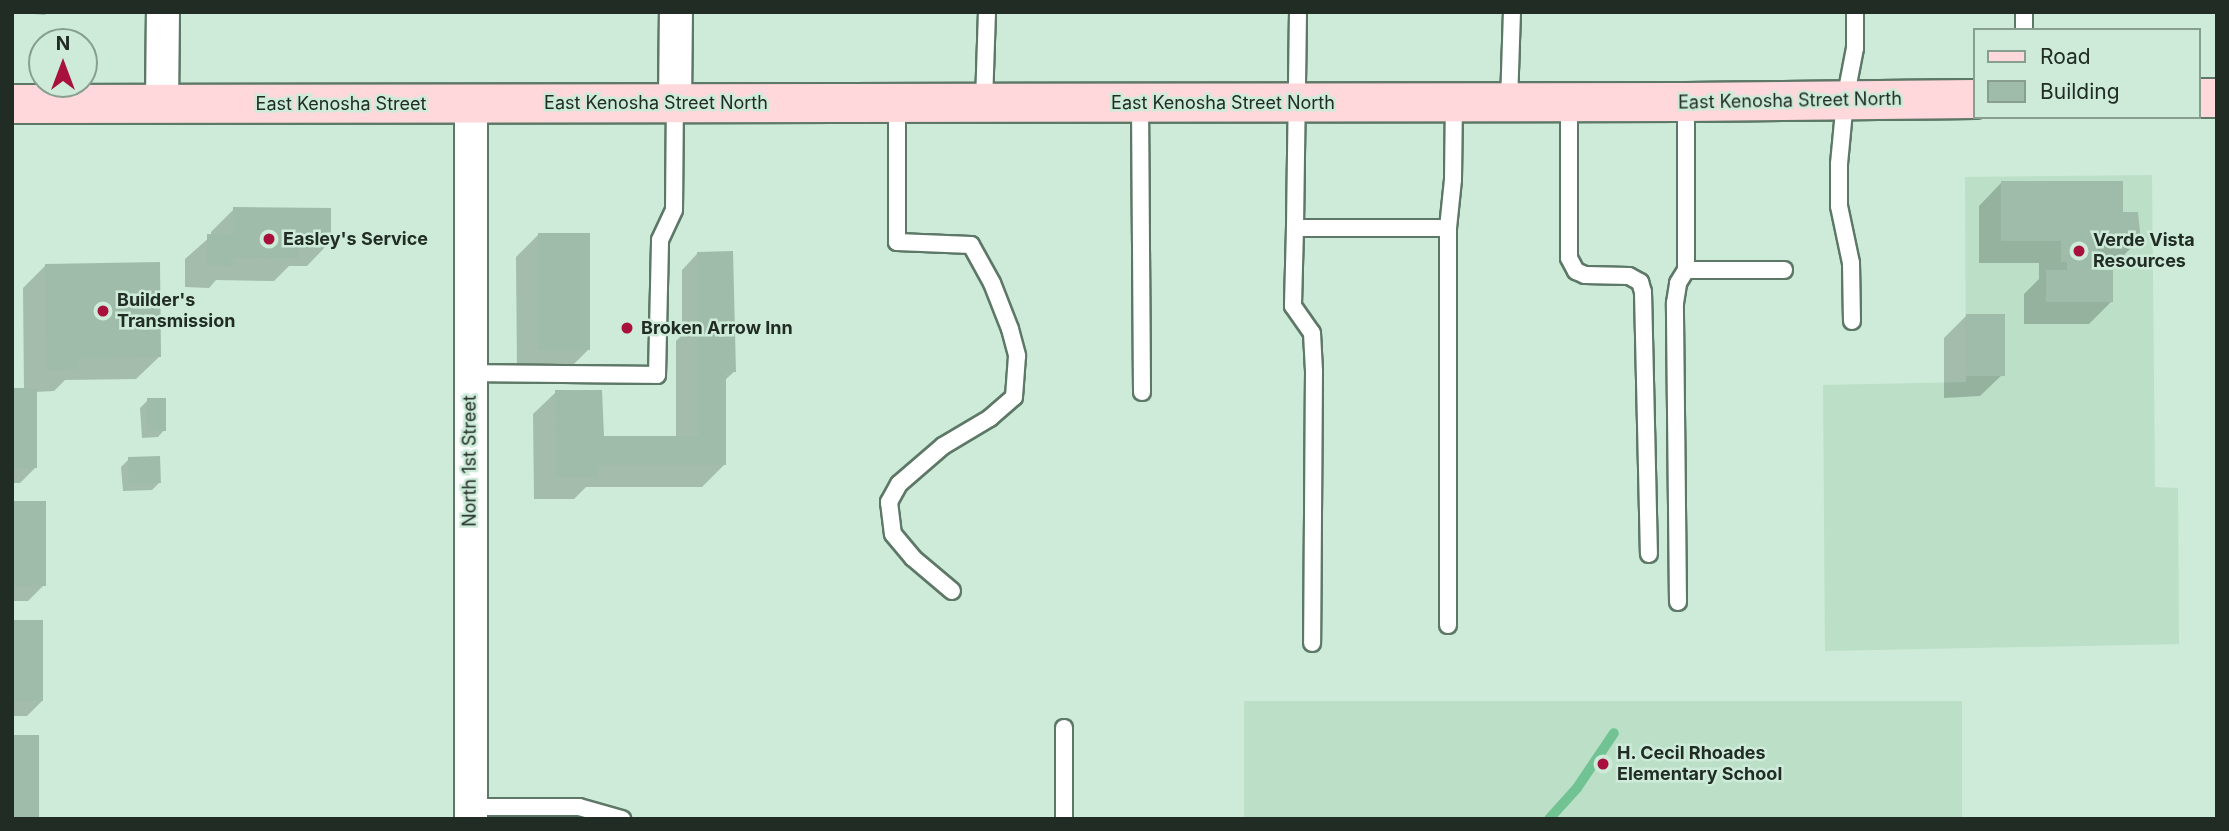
<!DOCTYPE html>
<style>
body{margin:0}
#map{position:relative;width:2229px;height:831px;overflow:hidden;background:#cdebd8;font-family:Inter,sans-serif}
div>[style]{position:absolute}
.built>*{inset:0;background:#bbdfc7;transform-origin:0 0}
.shadow>*{inset:0;background:#0003}
.stream>*{height:10px;margin:-5px;padding:0 5px;transform-origin:5px;border-radius:5px;background:#71c394}
.building>*{inset:0;background:#9fbcaa;transform-origin:0 0}
.roads{filter:drop-shadow(2px 0 #5d7867) drop-shadow(-2px 0 #5d7867) drop-shadow(0 2px #5d7867) drop-shadow(0 -2px #5d7867)}
.service>*{height:16px;margin:-8px;padding:0 8px;transform-origin:8px;border-radius:8px;background:#fff}
.minor>*{height:32px;margin:-16px;padding:0 16px;transform-origin:16px;border-radius:16px;background:#fff}
.primary>*{height:38px;margin:-19px;padding:0 19px;transform-origin:19px;border-radius:19px;background:#fed8db}
.dots>*{width:19px;height:19px;translate:-50% -50%;box-sizing:border-box;border:4px solid #cdebd8;border-radius:50%}
span{translate:-50% -50%;white-space:nowrap;text-align:center;line-height:1.15;-webkit-text-stroke:5px #cdebd8;paint-order:stroke}
.street-label{font-size:18px;color:#212c25}
.poi-label{font-size:18px;color:#212c25;font-weight:700}
.left{translate:0 -50%;text-align:left}
.frame{position:absolute;inset:0;border:14px solid #212c25;pointer-events:none}
.legend{position:absolute;left:1973px;top:28px;width:228px;height:91px;box-sizing:border-box;background:#cdebd8;border:2px solid #889f90;margin:0;padding:9px 12px;list-style:none;font-size:21px;color:#212c25}
.legend li{display:flex;align-items:center;gap:14px;height:35px}
.legend b{width:35px;border:2px solid #889f90}
.north{position:absolute;left:28px;top:28px;width:70px;height:70px;box-sizing:border-box;background:#cdebd8;border:2px solid #889f90;border-radius:50%;rotate:0deg;font-size:19px;font-weight:700;line-height:28px;text-align:center;color:#212c25}
.north::after{content:'';display:block;margin:auto;width:24px;height:32px;background:#a8113e;clip-path:polygon(50% 0,100% 100%,50% 72%,0 100%)}
</style>
<div id="map">
<div class="built">
<div style="clip-path:polygon(2152px 175px,2155px 487px,2178px 488px,2179px 644px,1825px 651px,1823px 385px,1966px 382px,1965px 177px)"></div>
<div style="left:1962px;top:701px;width:118px;height:718px;rotate:90deg"></div>
</div>
<div class="shadow">
<div style="clip-path:polygon(12px 12px,47px 12px,45px 15px)"></div>
<div style="clip-path:polygon(2001px 183px,2121px 213px,2139px 240px,2116px 263px,2096px 263px,2096px 271px,2112px 301px,2089px 324px,2024px 324px,2024px 294px,2039px 279px,2039px 263px,1979px 263px,1979px 206px)"></div>
<div style="clip-path:polygon(234px 209px,329px 243px,307px 266px,289px 266px,274px 281px,216px 280px,209px 288px,185px 287px,185px 259px,211px 236px,211px 232px)"></div>
<div style="clip-path:polygon(539px 234px,589px 349px,566px 372px,517px 372px,516px 257px)"></div>
<div style="clip-path:polygon(697px 254px,735px 371px,724px 381px,724px 465px,702px 487px,586px 487px,574px 499px,534px 499px,533px 414px,556px 392px,602px 438px,676px 438px,676px 341px,685px 332px,682px 332px,682px 270px)"></div>
<div style="clip-path:polygon(45px 266px,159px 357px,136px 379px,65px 380px,54px 391px,35px 392px,35px 468px,20px 483px,12px 483px,12px 390px,24px 390px,23px 288px)"></div>
<div style="clip-path:polygon(1967px 315px,2003px 374px,1980px 396px,1944px 398px,1944px 338px)"></div>
<div style="clip-path:polygon(148px 400px,165px 429px,158px 437px,142px 438px,140px 408px)"></div>
<div style="clip-path:polygon(129px 459px,160px 482px,152px 490px,123px 491px,121px 467px)"></div>
<div style="clip-path:polygon(12px 503px,44px 585px,28px 601px,12px 601px)"></div>
<div style="clip-path:polygon(12px 622px,43px 700px,27px 716px,12px 716px)"></div>
</div>
<div class="stream">
<div style="left:1549px;top:819px;width:42px;rotate:-47.9deg"></div>
<div style="left:1577px;top:788px;width:66px;rotate:-56.1deg"></div>
</div>
<div class="building">
<div style="clip-path:polygon(2001px 181px,2123px 181px,2123px 212px,2138px 212px,2141px 241px,2098px 241px,2098px 270px,2113px 270px,2113px 302px,2046px 302px,2046px 270px,2067px 270px,2067px 262px,2061px 262px,2061px 241px,2001px 241px)"></div>
<div style="clip-path:polygon(233px 207px,331px 208px,331px 244px,299px 244px,298px 259px,233px 258px,233px 266px,207px 265px,207px 234px,233px 235px)"></div>
<div style="left:538px;top:233px;width:52px;height:117px"></div>
<div style="clip-path:polygon(733px 251px,736px 372px,726px 372px,726px 465px,598px 465px,598px 477px,556px 477px,555px 390px,602px 390px,604px 436px,698px 436px,697px 252px)"></div>
<div style="clip-path:polygon(160px 262px,161px 357px,79px 358px,79px 369px,46px 370px,45px 264px)"></div>
<div style="left:1966px;top:314px;width:39px;height:62px"></div>
<div style="left:12px;top:388px;width:25px;height:80px"></div>
<div style="left:147px;top:398px;width:19px;height:33px"></div>
<div style="left:160px;top:456px;width:27px;height:32px;rotate:88deg"></div>
<div style="left:12px;top:501px;width:34px;height:85px"></div>
<div style="left:12px;top:620px;width:31px;height:81px"></div>
<div style="left:12px;top:735px;width:27px;height:84px"></div>
</div>
<div class="roads">
<div class="service">
<div style="left:1298px;top:12px;width:216px;rotate:90.8deg"></div>
<div style="left:1295px;top:228px;width:153px"></div>
<div style="left:2024px;top:12px;width:18px;rotate:90deg"></div>
<div style="left:897px;top:102px;width:140px;rotate:90deg"></div>
<div style="left:897px;top:242px;width:74px;rotate:2.3deg"></div>
<div style="left:971px;top:245px;width:43px;rotate:61.1deg"></div>
<div style="left:992px;top:283px;width:49px;rotate:68.6deg"></div>
<div style="left:1010px;top:329px;width:28px;rotate:75deg"></div>
<div style="left:1017px;top:356px;width:41px;rotate:94.2deg"></div>
<div style="left:1014px;top:397px;width:32px;rotate:139deg"></div>
<div style="left:990px;top:418px;width:55px;rotate:149.2deg"></div>
<div style="left:943px;top:446px;width:58px;rotate:139.2deg"></div>
<div style="left:899px;top:484px;width:21px;rotate:119deg"></div>
<div style="left:889px;top:502px;width:32px;rotate:83deg"></div>
<div style="left:893px;top:534px;width:31px;rotate:50deg"></div>
<div style="left:913px;top:558px;width:51px;rotate:40.2deg"></div>
<div style="left:984px;top:102px;width:90px;rotate:-88.1deg"></div>
<div style="left:1509px;top:102px;width:90px;rotate:-88.1deg"></div>
<div style="left:1569px;top:102px;width:156px;rotate:90deg"></div>
<div style="left:1569px;top:258px;width:15px;rotate:62deg"></div>
<div style="left:1576px;top:271px;width:10px;rotate:24deg"></div>
<div style="left:1585px;top:275px;width:44px;rotate:1.3deg"></div>
<div style="left:1629px;top:276px;width:13px;rotate:29deg"></div>
<div style="left:1640px;top:282px;width:10px;rotate:73deg"></div>
<div style="left:1643px;top:292px;width:262px;rotate:88.7deg"></div>
<div style="left:1140px;top:103px;width:289px;rotate:89.6deg"></div>
<div style="left:1295px;top:228px;width:78px;rotate:91.5deg"></div>
<div style="left:1293px;top:306px;width:33px;rotate:55deg"></div>
<div style="left:1312px;top:333px;width:38px;rotate:87deg"></div>
<div style="left:1314px;top:371px;width:272px;rotate:90.4deg"></div>
<div style="left:1686px;top:270px;width:98px"></div>
<div style="left:1852px;top:321px;width:58px;rotate:-91deg"></div>
<div style="left:1851px;top:263px;width:58px;rotate:-101.9deg"></div>
<div style="left:1839px;top:206px;width:42px;rotate:-90deg"></div>
<div style="left:1839px;top:164px;width:64px;rotate:-84.6deg"></div>
<div style="left:1845px;top:100px;width:53px;rotate:-79.1deg"></div>
<div style="left:1855px;top:48px;width:36px;rotate:-90deg"></div>
<div style="left:470px;top:373px;width:187px;rotate:0.6deg"></div>
<div style="left:657px;top:375px;width:135px;rotate:-88.7deg"></div>
<div style="left:660px;top:240px;width:33px;rotate:-65deg"></div>
<div style="left:674px;top:210px;width:107px;rotate:-89.5deg"></div>
<div style="left:1678px;top:602px;width:299px;rotate:-90.6deg"></div>
<div style="left:1675px;top:303px;width:20px;rotate:-81deg"></div>
<div style="left:1678px;top:283px;width:15px;rotate:-58deg"></div>
<div style="left:1686px;top:270px;width:168px;rotate:-90deg"></div>
<div style="left:1448px;top:625px;width:397px;rotate:-90deg"></div>
<div style="left:1448px;top:228px;width:48px;rotate:-84.1deg"></div>
<div style="left:1453px;top:180px;width:77px;rotate:-89.3deg"></div>
<div style="left:1064px;top:728px;width:91px;rotate:90deg"></div>
<div style="left:471px;top:807px;width:108px"></div>
<div style="left:579px;top:807px;width:45px;rotate:15.6deg"></div>
</div>
<div class="minor">
<div style="left:675px;top:103px;width:91px;rotate:-89.4deg"></div>
<div style="left:162px;top:104px;width:92px;rotate:-89.4deg"></div>
<div style="left:471px;top:819px;width:715px;rotate:-90deg"></div>
</div>
<div class="primary">
<div style="left:2199px;top:98px;width:18px"></div>
<div style="left:12px;top:104px;width:1674px;rotate:-0.07deg"></div>
<div style="left:1686px;top:102px;width:289px;rotate:-0.6deg"></div>
</div>
</div>
<div class="dots">
<div style="left:269px;top:239px;background:#a8113e"></div>
<div style="left:2079px;top:251px;background:#a8113e"></div>
<div style="left:103px;top:311px;background:#a8113e"></div>
<div style="left:627px;top:328px;background:#a8113e"></div>
<div style="left:1603px;top:764px;background:#a8113e"></div>
</div>
<div class="street-label">
<span style="left:1790px;top:101px;rotate:-1deg">East Kenosha Street North</span>
<span style="left:656px;top:103px">East Kenosha Street North</span>
<span style="left:1223px;top:103px">East Kenosha Street North</span>
<span style="left:341px;top:104px">East Kenosha Street</span>
<span style="left:470px;top:461px;rotate:-90deg">North 1st Street</span>
</div>
<div class="poi-label">
<span class="left" style="left:283px;top:239px">Easley's Service</span>
<span class="left" style="left:2093px;top:251px">Verde Vista<br>Resources</span>
<span class="left" style="left:117px;top:311px">Builder's<br>Transmission</span>
<span class="left" style="left:641px;top:328px">Broken Arrow Inn</span>
<span class="left" style="left:1617px;top:764px">H. Cecil Rhoades<br>Elementary School</span>
</div>
<div class="frame"></div>
<ul class="legend">
<li><b style="height:9px;background:#fed8db"></b>Road</li>
<li><b style="height:19px;background:#9fbcaa"></b>Building</li>
</ul>
<div class="north">N</div>
</div>
